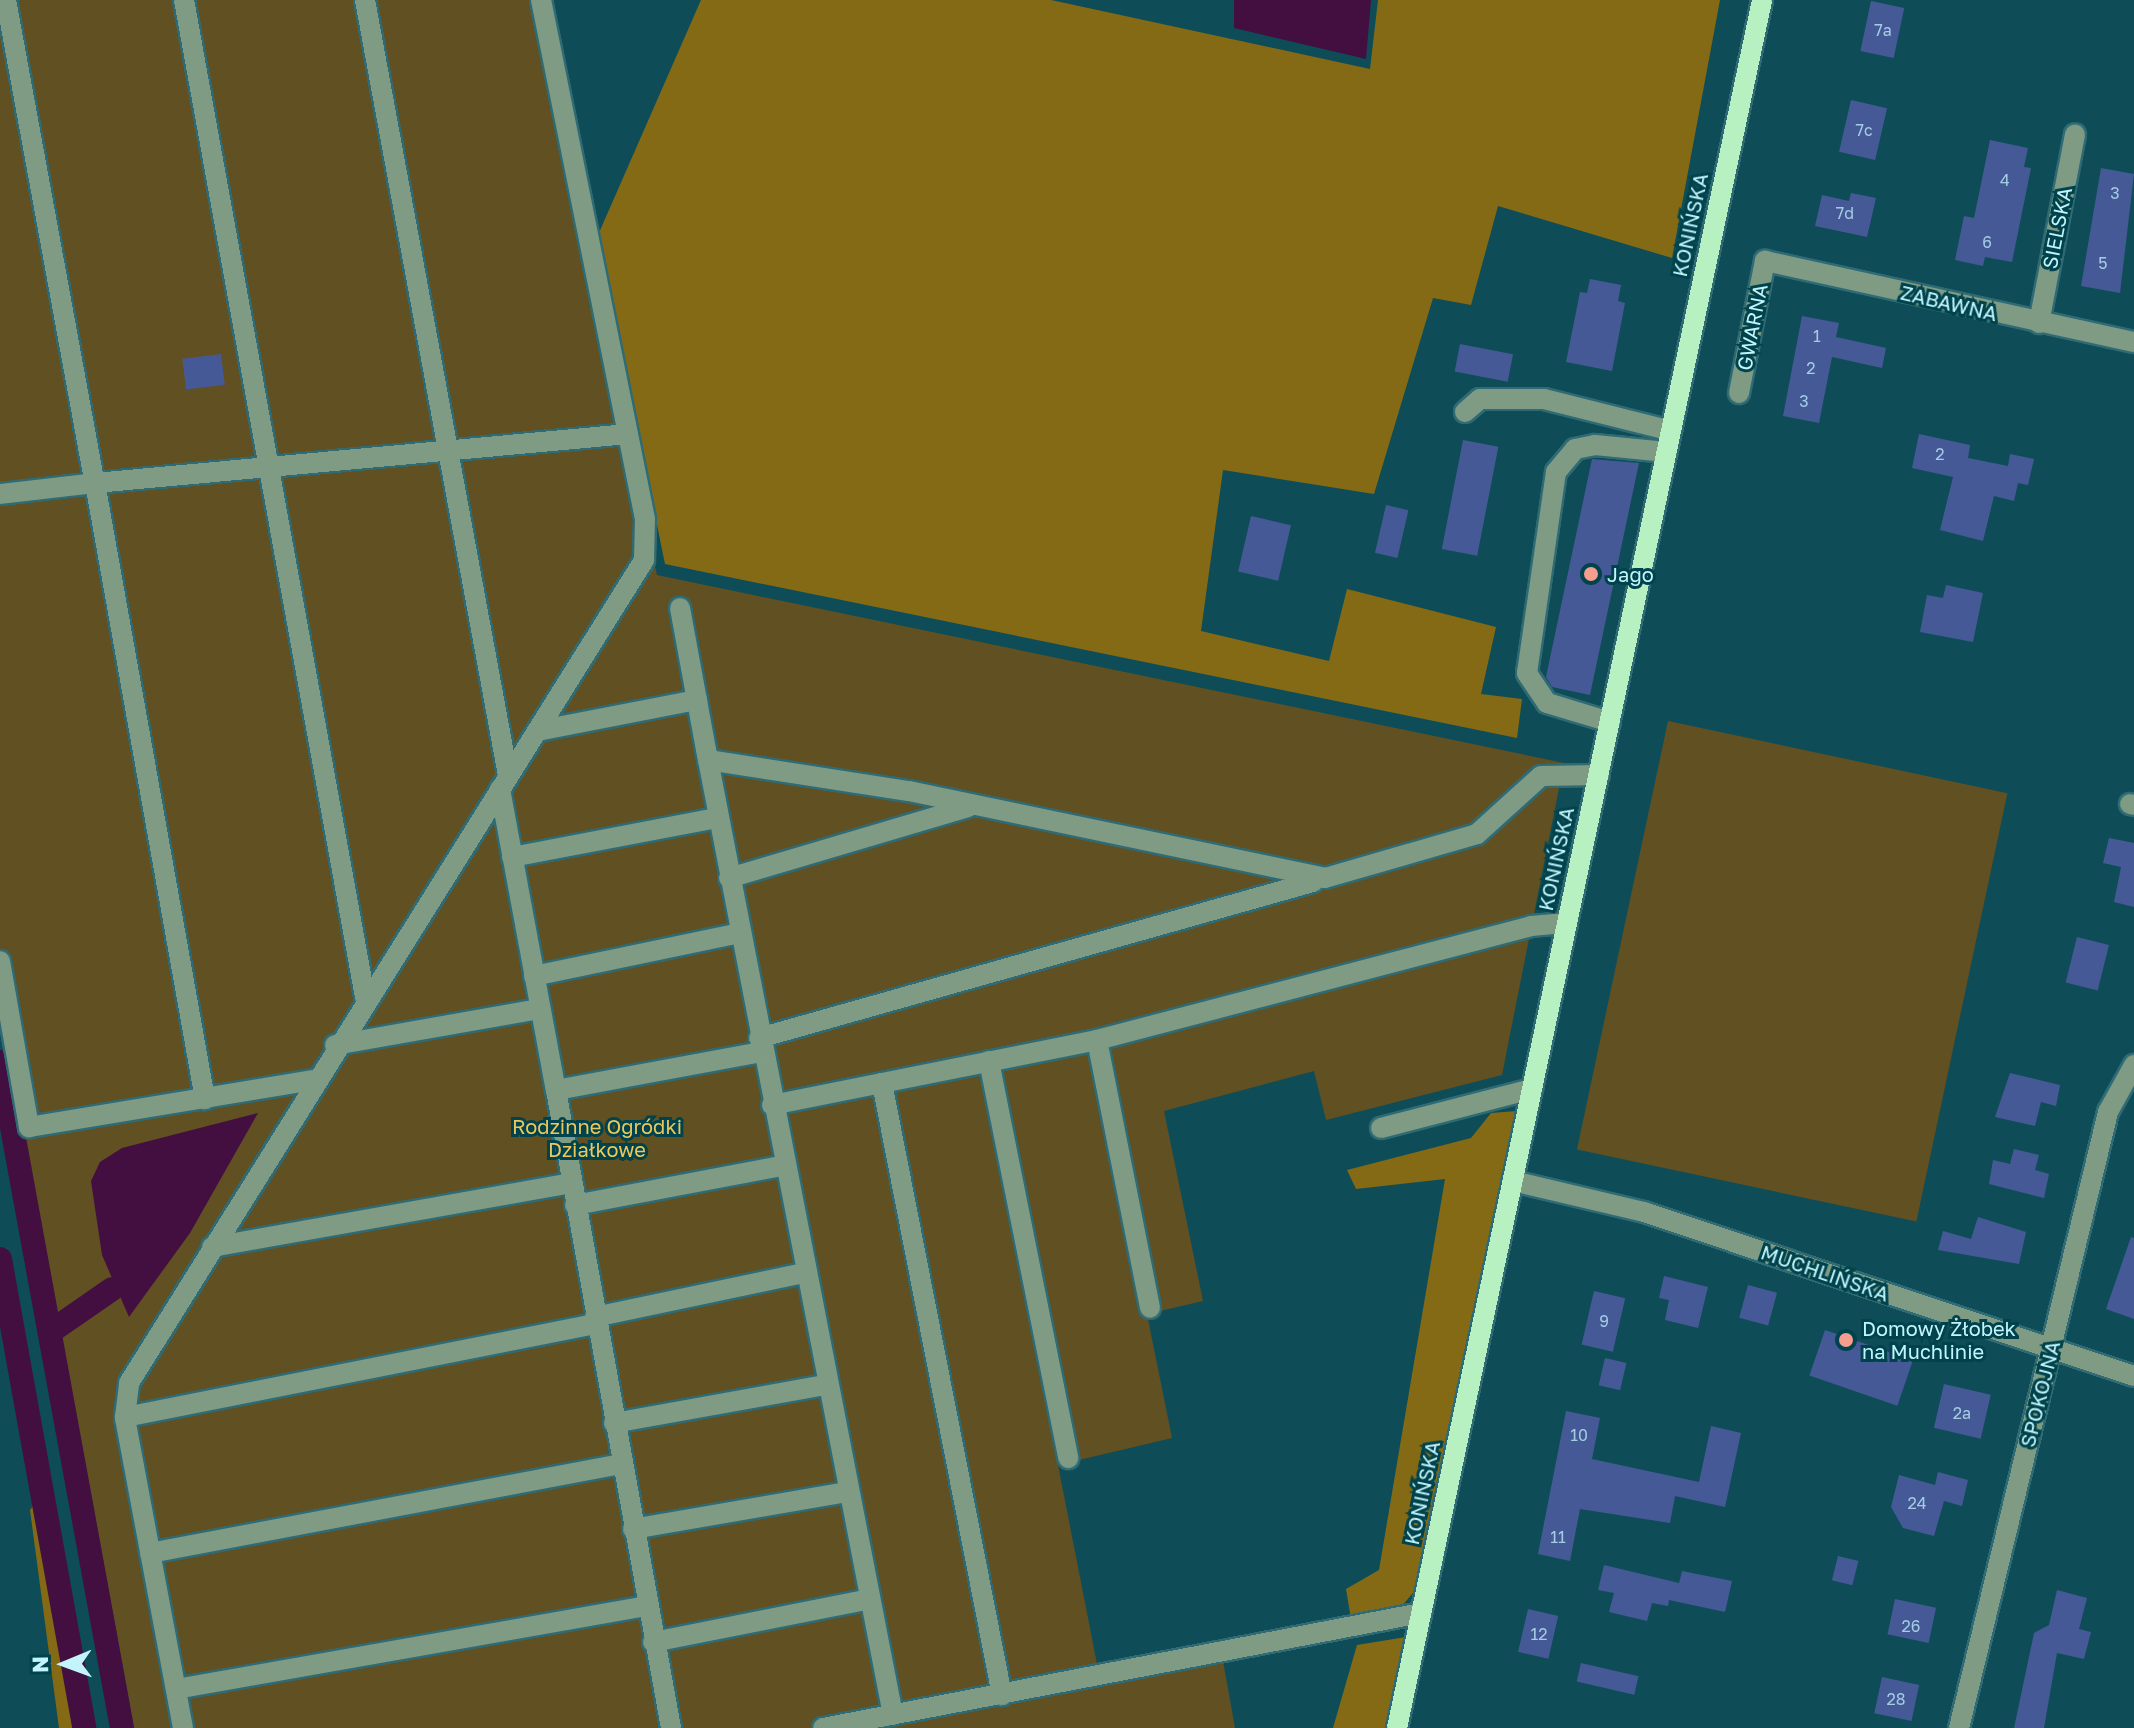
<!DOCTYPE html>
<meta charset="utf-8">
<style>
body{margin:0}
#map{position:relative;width:2134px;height:1728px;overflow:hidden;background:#0e4d57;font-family:"Golos Text",sans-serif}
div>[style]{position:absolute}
.green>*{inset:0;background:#615021;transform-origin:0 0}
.forest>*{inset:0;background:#856a15}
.water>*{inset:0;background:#430f41}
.canal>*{height:24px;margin:-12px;padding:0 12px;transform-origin:12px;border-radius:12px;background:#430f41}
.building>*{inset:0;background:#465997;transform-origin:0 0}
.roads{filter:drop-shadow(2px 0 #2f6b75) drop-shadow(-2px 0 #2f6b75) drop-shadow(0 2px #2f6b75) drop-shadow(0 -2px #2f6b75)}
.minor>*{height:20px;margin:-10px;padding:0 10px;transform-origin:10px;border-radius:10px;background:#809b84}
.major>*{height:20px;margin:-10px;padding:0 10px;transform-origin:10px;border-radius:10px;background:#b7f1c1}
.dots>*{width:22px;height:22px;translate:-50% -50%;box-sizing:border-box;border:4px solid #00434c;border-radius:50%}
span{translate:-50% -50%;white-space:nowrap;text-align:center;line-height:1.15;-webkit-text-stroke:6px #00434c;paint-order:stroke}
.number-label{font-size:16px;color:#a4cde3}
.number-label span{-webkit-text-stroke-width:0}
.street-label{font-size:20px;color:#c3f4fc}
.poi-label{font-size:20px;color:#c3f4fc}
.left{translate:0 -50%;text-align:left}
.park-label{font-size:20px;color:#eec75c}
.north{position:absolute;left:24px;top:1624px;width:80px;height:80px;-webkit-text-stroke:6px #00434c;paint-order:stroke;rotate:269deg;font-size:22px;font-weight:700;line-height:32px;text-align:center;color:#c3f4fc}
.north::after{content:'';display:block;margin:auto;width:28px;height:36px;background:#c3f4fc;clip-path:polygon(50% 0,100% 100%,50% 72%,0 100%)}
</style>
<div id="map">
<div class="green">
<div style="clip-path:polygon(0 0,532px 0,657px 575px,1564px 763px,1502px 1075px,1326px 1120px,1314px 1071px,1164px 1111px,1203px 1301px,1147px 1314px,1172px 1438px,1058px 1465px,1097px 1664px,1220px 1644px,1235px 1728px,134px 1728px,0 1000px)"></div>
<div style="left:1668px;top:721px;width:347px;height:438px;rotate:12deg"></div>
</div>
<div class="forest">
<div style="clip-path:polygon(701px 0,1051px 0,1370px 69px,1378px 0,1720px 0,1672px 258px,1498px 206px,1471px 305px,1433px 298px,1374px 494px,1223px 470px,1201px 631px,1329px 661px,1347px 589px,1496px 627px,1481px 694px,1522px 699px,1517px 738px,665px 564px,598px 235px)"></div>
<div style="clip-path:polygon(1517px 1111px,1418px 1587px,1401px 1607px,1351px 1619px,1346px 1589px,1379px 1570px,1445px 1179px,1356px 1189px,1347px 1170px,1471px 1138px,1491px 1113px)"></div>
<div style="clip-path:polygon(50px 1483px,93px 1728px,59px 1728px,30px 1510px)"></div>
<div style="clip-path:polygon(1406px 1637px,1387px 1728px,1333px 1728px,1357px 1645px)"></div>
</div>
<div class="water">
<div style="clip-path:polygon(1234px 0,1371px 0,1366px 59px,1234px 28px)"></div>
<div style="clip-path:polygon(258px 1113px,190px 1233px,129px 1317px,102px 1255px,91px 1181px,100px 1162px,122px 1148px)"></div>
</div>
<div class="canal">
<div style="left:0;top:1062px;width:677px;rotate:79.62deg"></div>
<div style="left:0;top:1259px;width:476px;rotate:79.8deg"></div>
<div style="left:50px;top:1332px;width:75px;rotate:-34.7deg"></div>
</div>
<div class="building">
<div style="left:1871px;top:1px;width:34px;height:51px;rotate:12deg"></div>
<div style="left:1851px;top:100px;width:37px;height:53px;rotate:13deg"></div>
<div style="clip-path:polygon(1990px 140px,2028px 148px,2024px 167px,2031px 168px,2012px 262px,1985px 257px,1983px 266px,1955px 260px,1964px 216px,1974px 218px)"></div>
<div style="clip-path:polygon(2101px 168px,2134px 174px,2120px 293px,2081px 286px)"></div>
<div style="clip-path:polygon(1851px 193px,1876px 198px,1867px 237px,1815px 226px,1822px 195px,1849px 201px)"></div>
<div style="clip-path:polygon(1590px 279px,1621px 285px,1618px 301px,1625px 303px,1612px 371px,1566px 362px,1580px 292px,1587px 293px)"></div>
<div style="clip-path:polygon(1802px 316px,1839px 323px,1836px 337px,1886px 348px,1882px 368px,1832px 357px,1819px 423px,1783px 416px)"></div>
<div style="left:1460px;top:344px;width:54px;height:28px;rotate:11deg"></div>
<div style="left:221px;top:354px;width:31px;height:39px;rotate:83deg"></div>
<div style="clip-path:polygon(1919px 434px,1970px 445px,1968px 458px,2008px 466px,2010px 454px,2034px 459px,2028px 485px,2018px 483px,2014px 501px,1994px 496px,1983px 541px,1940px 530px,1953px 477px,1912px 468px)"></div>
<div style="left:1463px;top:440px;width:36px;height:111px;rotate:11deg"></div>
<div style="clip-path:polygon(1592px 459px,1639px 463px,1590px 695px,1552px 687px,1546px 677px)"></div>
<div style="left:1386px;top:505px;width:23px;height:49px;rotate:13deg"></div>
<div style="left:1251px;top:516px;width:41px;height:57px;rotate:13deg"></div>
<div style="clip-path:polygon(1946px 585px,1983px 593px,1973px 642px,1920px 632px,1927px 595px,1943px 598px)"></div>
<div style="clip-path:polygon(2109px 838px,2134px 843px,2134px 907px,2114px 902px,2121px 867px,2103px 863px)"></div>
<div style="left:2077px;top:937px;width:33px;height:47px;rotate:14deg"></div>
<div style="clip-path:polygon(2010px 1073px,2060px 1085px,2056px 1106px,2041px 1102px,2035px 1126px,1995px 1117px)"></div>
<div style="clip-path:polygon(2014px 1149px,2039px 1155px,2035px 1170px,2049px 1174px,2044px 1198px,1989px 1184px,1993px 1160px,2010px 1164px)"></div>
<div style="clip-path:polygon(1978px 1217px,2026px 1232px,2019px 1264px,1938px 1250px,1943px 1231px,1971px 1239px)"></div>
<div style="clip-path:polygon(2131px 1237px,2134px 1238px,2134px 1319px,2106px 1309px)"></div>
<div style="clip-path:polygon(1664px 1276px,1708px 1287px,1698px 1328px,1665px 1320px,1669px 1300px,1659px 1298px)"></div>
<div style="left:1748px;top:1285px;width:30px;height:34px;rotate:15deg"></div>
<div style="left:1594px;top:1291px;width:32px;height:55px;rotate:13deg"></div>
<div style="left:1825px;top:1330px;width:93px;height:48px;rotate:19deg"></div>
<div style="left:1605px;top:1358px;width:22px;height:28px;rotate:13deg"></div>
<div style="left:1944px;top:1384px;width:48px;height:45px;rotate:13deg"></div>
<div style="clip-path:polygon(1566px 1411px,1600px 1418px,1592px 1459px,1699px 1482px,1711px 1426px,1741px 1433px,1725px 1507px,1675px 1496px,1670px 1523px,1580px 1509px,1570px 1561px,1538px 1554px)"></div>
<div style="clip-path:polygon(1938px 1472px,1968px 1480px,1962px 1506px,1944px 1501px,1934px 1536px,1903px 1528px,1891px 1507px,1899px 1475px,1935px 1485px)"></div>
<div style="left:1838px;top:1556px;width:21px;height:25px;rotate:14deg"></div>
<div style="clip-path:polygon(1604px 1565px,1679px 1583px,1682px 1571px,1732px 1581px,1725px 1612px,1669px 1600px,1668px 1606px,1652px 1603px,1647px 1621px,1609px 1612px,1614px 1593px,1598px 1590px)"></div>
<div style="clip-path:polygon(2057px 1590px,2087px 1598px,2079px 1629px,2091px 1632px,2084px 1659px,2057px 1653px,2044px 1728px,2014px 1728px,2034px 1633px,2049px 1625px)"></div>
<div style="left:1895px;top:1599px;width:42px;height:36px;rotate:12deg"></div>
<div style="left:1528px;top:1609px;width:31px;height:44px;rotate:13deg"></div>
<div style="left:1581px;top:1663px;width:59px;height:19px;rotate:13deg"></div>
<div style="left:1882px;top:1677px;width:38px;height:37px;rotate:12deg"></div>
</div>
<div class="roads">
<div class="minor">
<div style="left:6px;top:0;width:491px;rotate:79.6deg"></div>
<div style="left:95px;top:483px;width:535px;rotate:-5.25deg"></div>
<div style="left:184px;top:0;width:1013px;rotate:79.71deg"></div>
<div style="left:365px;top:0;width:788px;rotate:79.55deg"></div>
<div style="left:2039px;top:323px;width:192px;rotate:-79.2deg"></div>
<div style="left:1739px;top:393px;width:135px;rotate:-78.9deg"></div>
<div style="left:1765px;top:261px;width:378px;rotate:12.4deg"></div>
<div style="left:1465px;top:412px;width:20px;rotate:-41deg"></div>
<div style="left:1480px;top:399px;width:64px"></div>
<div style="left:1544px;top:399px;width:131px;rotate:14.1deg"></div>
<div style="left:0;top:494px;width:96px;rotate:-6.6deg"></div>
<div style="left:95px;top:483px;width:626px;rotate:79.88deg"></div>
<div style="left:680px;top:608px;width:155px;rotate:79.6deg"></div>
<div style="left:1610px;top:722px;width:66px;rotate:-163.2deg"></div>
<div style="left:1547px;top:703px;width:36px;rotate:-124deg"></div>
<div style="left:1527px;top:673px;width:203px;rotate:-81.8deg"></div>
<div style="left:1556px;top:472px;width:30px;rotate:-50deg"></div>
<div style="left:1575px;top:449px;width:20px;rotate:-11deg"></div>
<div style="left:1595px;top:445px;width:72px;rotate:5.6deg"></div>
<div style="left:537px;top:731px;width:163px;rotate:-11deg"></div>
<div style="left:500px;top:789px;width:306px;rotate:79.5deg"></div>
<div style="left:2130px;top:804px;width:4px;rotate:14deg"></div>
<div style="left:512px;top:857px;width:209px;rotate:-10.8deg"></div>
<div style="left:729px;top:878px;width:249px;rotate:-16.5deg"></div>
<div style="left:0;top:961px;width:169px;rotate:80.1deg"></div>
<div style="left:29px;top:1127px;width:288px;rotate:-9.4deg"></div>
<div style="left:534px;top:976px;width:209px;rotate:-11.8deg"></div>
<div style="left:759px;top:1038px;width:576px;rotate:-15.73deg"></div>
<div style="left:1097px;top:1040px;width:273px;rotate:78.8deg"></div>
<div style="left:335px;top:1045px;width:208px;rotate:-10deg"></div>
<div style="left:989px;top:1061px;width:405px;rotate:78.7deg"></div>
<div style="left:882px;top:1083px;width:219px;rotate:-11.3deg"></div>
<div style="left:1097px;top:1040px;width:449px;rotate:-14.7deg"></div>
<div style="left:1531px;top:926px;width:36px;rotate:-5deg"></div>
<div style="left:772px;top:1105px;width:112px;rotate:-11.3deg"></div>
<div style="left:882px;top:1083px;width:624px;rotate:78.91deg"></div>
<div style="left:1381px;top:1128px;width:156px;rotate:-14.5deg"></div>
<div style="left:1513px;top:1181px;width:135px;rotate:13.3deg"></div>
<div style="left:1644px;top:1212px;width:517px;rotate:18.51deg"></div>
<div style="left:575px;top:1205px;width:210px;rotate:-10.7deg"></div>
<div style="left:212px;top:1247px;width:366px;rotate:-10.1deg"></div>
<div style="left:595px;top:1317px;width:213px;rotate:-11.9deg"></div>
<div style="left:125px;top:1417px;width:480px;rotate:-11.2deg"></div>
<div style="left:614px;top:1423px;width:215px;rotate:-10.2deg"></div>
<div style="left:633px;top:1529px;width:218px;rotate:-9.8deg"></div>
<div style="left:150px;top:1553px;width:480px;rotate:-10.7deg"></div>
<div style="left:653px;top:1642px;width:221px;rotate:-11.2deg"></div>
<div style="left:176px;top:1689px;width:478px;rotate:-10deg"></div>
<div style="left:893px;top:1715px;width:973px;rotate:-100.96deg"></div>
<div style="left:708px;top:760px;width:203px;rotate:8.8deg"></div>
<div style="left:909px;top:791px;width:425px;rotate:11.8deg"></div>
<div style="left:1325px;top:878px;width:158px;rotate:-16.1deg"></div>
<div style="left:1477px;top:834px;width:86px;rotate:-42.2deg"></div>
<div style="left:1541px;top:776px;width:58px;rotate:-1deg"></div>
<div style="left:183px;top:1728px;width:316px;rotate:-100.6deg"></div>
<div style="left:125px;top:1417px;width:34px;rotate:-83deg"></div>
<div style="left:129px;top:1383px;width:971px;rotate:-57.96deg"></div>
<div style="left:644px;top:560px;width:41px;rotate:-88.6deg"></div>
<div style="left:645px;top:519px;width:529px;rotate:-101.33deg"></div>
<div style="left:671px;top:1728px;width:648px;rotate:-100.22deg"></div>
<div style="left:556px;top:1090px;width:209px;rotate:-10.5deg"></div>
<div style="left:823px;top:1728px;width:609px;rotate:-10.89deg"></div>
<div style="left:1959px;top:1728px;width:634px;rotate:-76.4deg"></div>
<div style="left:2108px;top:1112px;width:54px;rotate:-61deg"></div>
</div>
<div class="major">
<div style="left:1397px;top:1728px;width:1766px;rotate:-78.07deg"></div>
</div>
</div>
<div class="dots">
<div style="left:1591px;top:574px;background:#f59d8f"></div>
<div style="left:1846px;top:1340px;background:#f59d8f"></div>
</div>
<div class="number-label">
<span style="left:1883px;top:30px">7a</span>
<span style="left:1864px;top:130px">7c</span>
<span style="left:2005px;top:180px">4</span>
<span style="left:2115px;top:193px">3</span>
<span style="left:1845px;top:213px">7d</span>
<span style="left:1987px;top:242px">6</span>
<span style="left:2103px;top:263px">5</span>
<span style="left:1817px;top:336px">1</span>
<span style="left:1811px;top:368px">2</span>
<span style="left:1804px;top:401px">3</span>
<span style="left:1940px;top:454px">2</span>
<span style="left:1604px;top:1321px">9</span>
<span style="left:1962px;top:1413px">2a</span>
<span style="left:1579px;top:1435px">10</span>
<span style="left:1917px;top:1503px">24</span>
<span style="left:1558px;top:1537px">11</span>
<span style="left:1911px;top:1626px">26</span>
<span style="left:1539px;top:1634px">12</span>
<span style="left:1896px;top:1699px">28</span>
</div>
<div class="street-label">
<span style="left:1690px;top:225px;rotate:-78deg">KONIŃSKA</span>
<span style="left:2057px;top:228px;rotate:-79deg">SIELSKA</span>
<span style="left:1949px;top:303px;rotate:13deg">ZABAWNA</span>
<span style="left:1752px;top:327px;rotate:-79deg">GWARNA</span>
<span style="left:1556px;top:859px;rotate:-78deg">KONIŃSKA</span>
<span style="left:1825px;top:1273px;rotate:19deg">MUCHLIŃSKA</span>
<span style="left:2040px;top:1394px;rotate:-76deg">SPOKOJNA</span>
<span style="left:1422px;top:1493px;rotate:-78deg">KONIŃSKA</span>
</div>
<div class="poi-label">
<span class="left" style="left:1607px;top:574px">Jago</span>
<span class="left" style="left:1862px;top:1340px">Domowy Żłobek<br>na Muchlinie</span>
</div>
<div class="park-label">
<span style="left:597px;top:1138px">Rodzinne Ogródki<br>Działkowe</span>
</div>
<div class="north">N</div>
</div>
